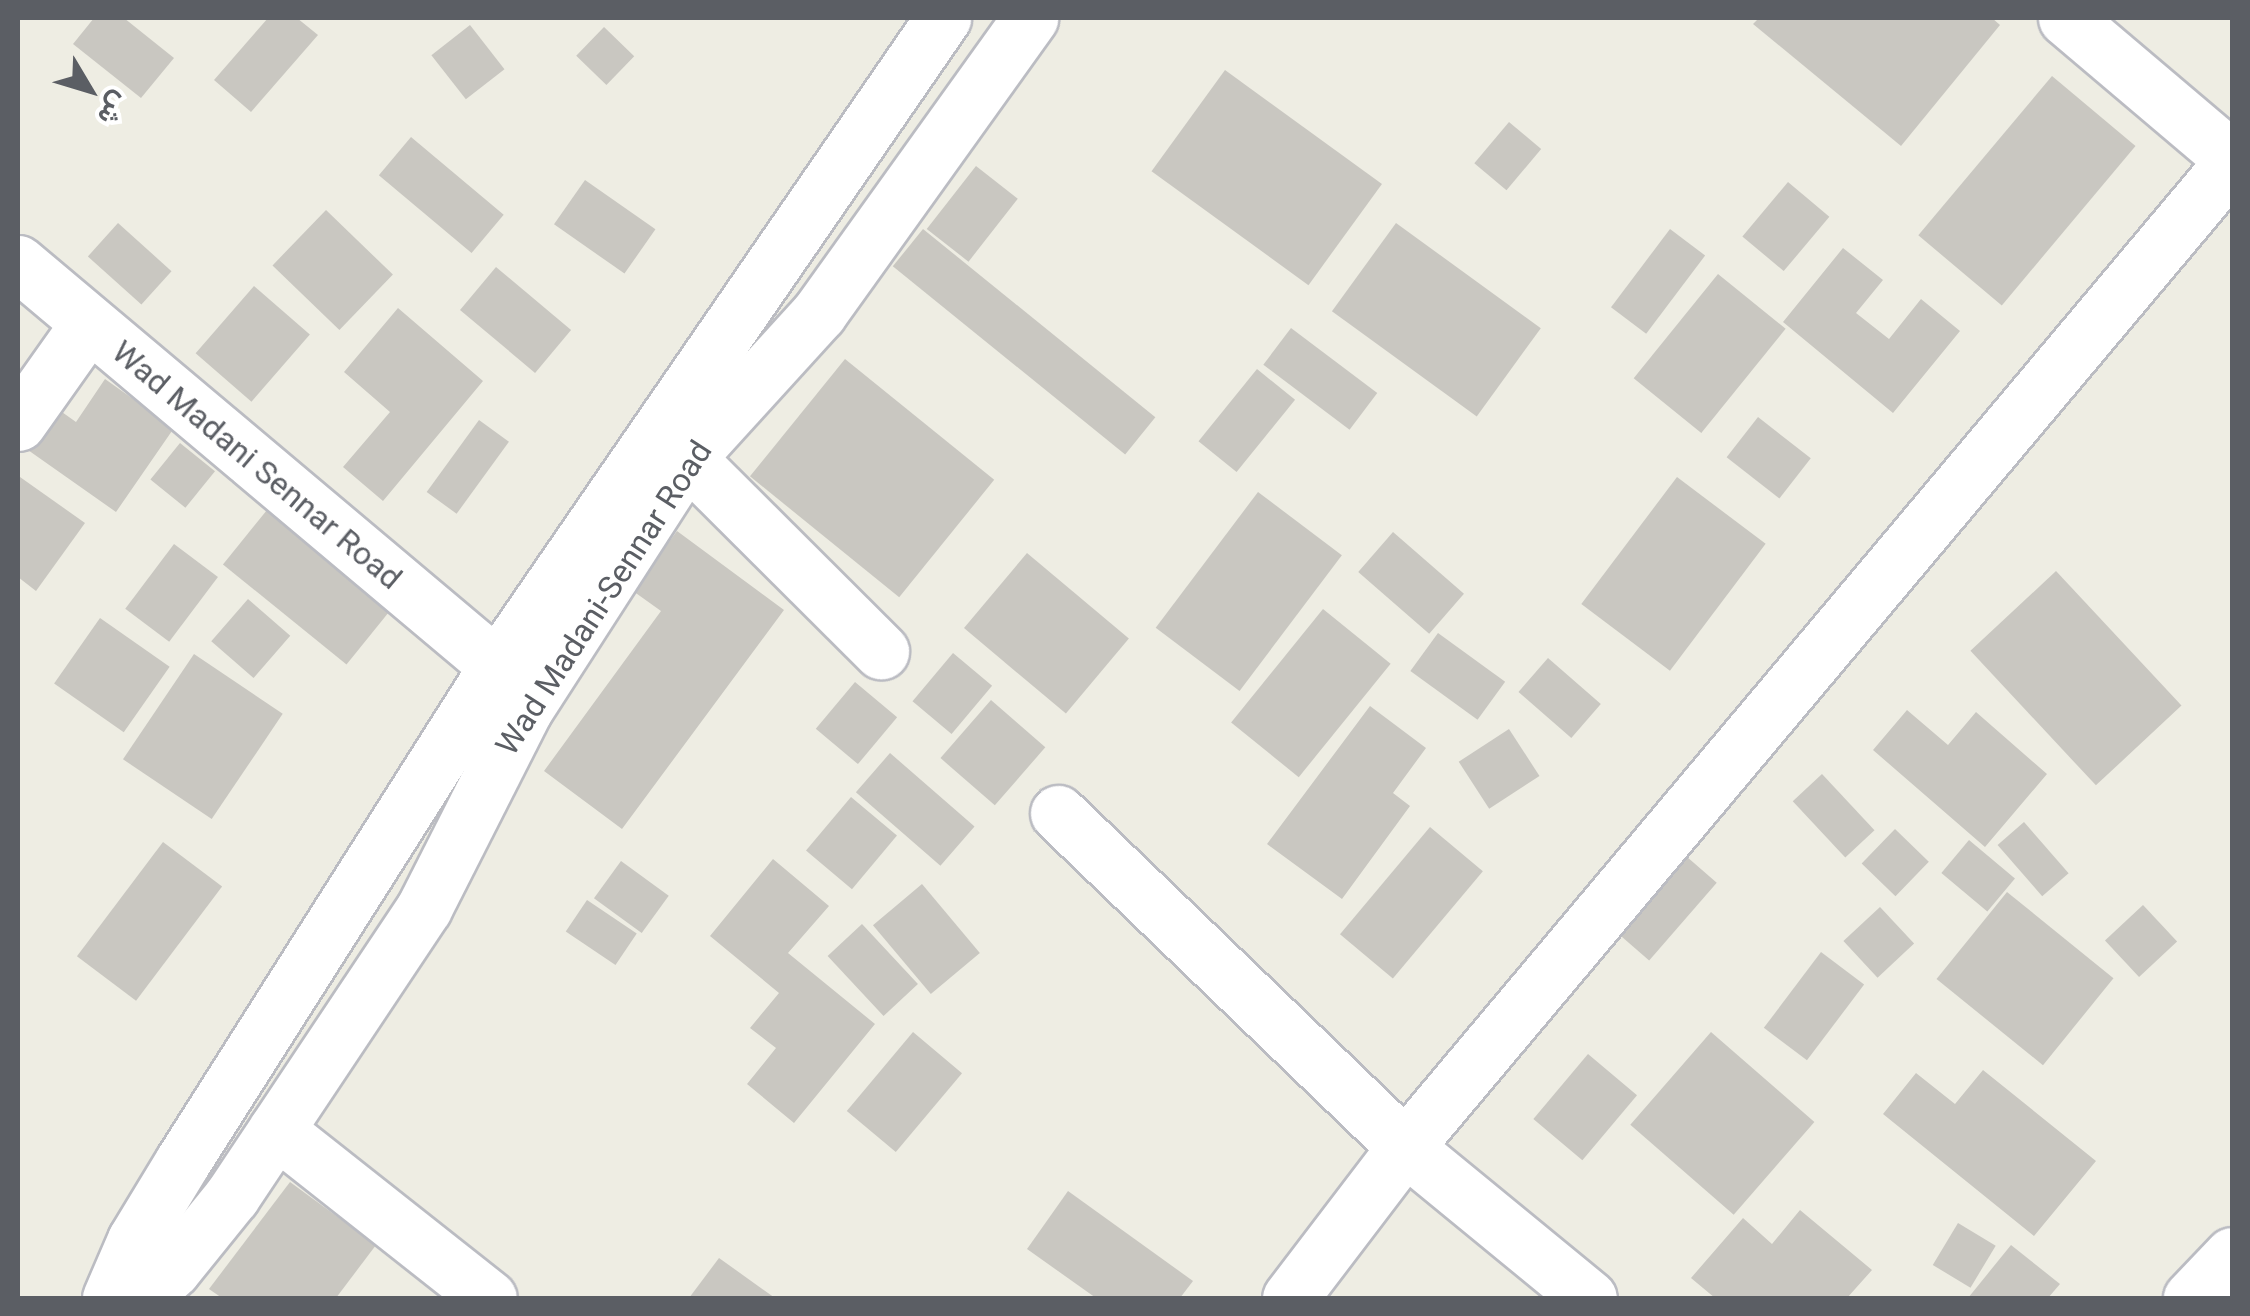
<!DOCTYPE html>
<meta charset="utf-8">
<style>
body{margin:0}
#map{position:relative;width:2250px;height:1316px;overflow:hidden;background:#eeede3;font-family:Roboto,Vazirmatn,sans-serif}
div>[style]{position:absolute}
.building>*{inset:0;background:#c9c7c1;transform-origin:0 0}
.roads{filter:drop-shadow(2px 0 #bbbcc2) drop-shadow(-2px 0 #bbbcc2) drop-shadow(0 2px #bbbcc2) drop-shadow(0 -2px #bbbcc2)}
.street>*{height:55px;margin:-27.5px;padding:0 27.5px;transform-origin:27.5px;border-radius:27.5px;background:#fff}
.secondary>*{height:55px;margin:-27.5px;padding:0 27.5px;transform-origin:27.5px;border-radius:27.5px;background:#fff}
span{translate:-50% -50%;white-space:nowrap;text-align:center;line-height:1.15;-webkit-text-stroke:8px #fff;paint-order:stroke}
.street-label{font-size:32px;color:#5b5e64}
.frame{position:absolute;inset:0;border:20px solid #5b5e64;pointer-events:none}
.north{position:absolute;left:40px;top:40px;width:100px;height:100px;-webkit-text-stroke:8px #fff;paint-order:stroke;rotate:128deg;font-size:28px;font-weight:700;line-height:40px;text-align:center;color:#5b5e64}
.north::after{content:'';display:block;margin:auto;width:35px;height:45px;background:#5b5e64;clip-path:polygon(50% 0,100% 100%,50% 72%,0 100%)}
</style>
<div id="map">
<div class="building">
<div style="clip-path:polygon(94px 18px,124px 18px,174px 58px,141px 98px,73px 44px)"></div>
<div style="clip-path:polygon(268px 18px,297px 18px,318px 35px,251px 112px,214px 80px)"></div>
<div style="clip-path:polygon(1759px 18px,1992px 18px,2000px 25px,1901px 146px,1753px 24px)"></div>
<div style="left:470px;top:25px;width:56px;height:49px;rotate:52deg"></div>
<div style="left:604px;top:27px;width:42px;height:40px;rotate:44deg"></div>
<div style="left:1225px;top:70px;width:194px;height:125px;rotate:36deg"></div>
<div style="left:2052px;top:76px;width:109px;height:208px;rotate:40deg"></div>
<div style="left:1509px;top:122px;width:42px;height:54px;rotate:40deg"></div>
<div style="left:411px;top:137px;width:121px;height:50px;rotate:40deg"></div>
<div style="left:976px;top:166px;width:53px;height:80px;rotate:38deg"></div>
<div style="left:585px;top:180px;width:86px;height:54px;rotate:35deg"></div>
<div style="left:1788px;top:182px;width:54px;height:71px;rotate:40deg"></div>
<div style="left:326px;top:210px;width:93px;height:77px;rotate:44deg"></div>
<div style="left:118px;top:223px;width:72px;height:45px;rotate:42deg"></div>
<div style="left:1396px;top:223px;width:179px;height:109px;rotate:36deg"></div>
<div style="left:923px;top:229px;width:299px;height:48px;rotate:39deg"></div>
<div style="left:1670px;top:229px;width:44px;height:98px;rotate:37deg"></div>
<div style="clip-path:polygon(1843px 248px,1883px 280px,1856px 313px,1889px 339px,1921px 299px,1960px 331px,1893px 413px,1783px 322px)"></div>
<div style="left:496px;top:267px;width:98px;height:56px;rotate:40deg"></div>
<div style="left:1718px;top:274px;width:87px;height:134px;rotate:39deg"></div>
<div style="left:254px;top:286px;width:74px;height:89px;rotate:41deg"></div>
<div style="clip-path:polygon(398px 308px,483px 381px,383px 501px,343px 467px,390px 412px,344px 372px)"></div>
<div style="left:1291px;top:328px;width:108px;height:46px;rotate:37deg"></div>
<div style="left:845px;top:359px;width:192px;height:151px;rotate:39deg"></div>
<div style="left:1257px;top:369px;width:49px;height:93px;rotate:39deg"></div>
<div style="clip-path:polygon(105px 379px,174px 428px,116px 512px,18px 443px,45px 400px,76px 422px)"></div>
<div style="left:1758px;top:417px;width:67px;height:51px;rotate:38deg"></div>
<div style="left:479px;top:420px;width:37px;height:89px;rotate:36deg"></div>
<div style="left:180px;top:443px;width:45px;height:47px;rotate:39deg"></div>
<div style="clip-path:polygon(20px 477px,85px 523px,36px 591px,18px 577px)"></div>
<div style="left:1677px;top:477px;width:111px;height:159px;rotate:37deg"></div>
<div style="left:1258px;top:492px;width:105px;height:170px;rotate:37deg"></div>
<div style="left:267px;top:510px;width:159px;height:70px;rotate:39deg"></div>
<div style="clip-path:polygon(677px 531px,784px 610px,622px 829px,544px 771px,661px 611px,633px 591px)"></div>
<div style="left:1393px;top:532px;width:94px;height:53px;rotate:41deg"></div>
<div style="left:174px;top:544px;width:55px;height:81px;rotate:37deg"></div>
<div style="left:1027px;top:553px;width:133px;height:98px;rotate:40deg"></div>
<div style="left:2056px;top:571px;width:184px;height:117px;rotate:47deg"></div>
<div style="left:248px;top:599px;width:56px;height:56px;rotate:41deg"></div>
<div style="left:1323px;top:609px;width:87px;height:146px;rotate:39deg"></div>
<div style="left:100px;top:618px;width:85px;height:80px;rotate:35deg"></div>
<div style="left:1438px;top:633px;width:83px;height:47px;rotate:36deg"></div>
<div style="left:953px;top:653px;width:51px;height:63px;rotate:40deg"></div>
<div style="left:194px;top:654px;width:107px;height:127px;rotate:34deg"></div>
<div style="left:1548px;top:658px;width:70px;height:45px;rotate:41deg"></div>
<div style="left:855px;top:682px;width:55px;height:61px;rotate:40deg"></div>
<div style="left:991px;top:700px;width:72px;height:77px;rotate:41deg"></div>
<div style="clip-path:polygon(1370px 706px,1426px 748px,1393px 793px,1410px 806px,1342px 899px,1267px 844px)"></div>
<div style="clip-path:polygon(1907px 710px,1948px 745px,1976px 712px,2047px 774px,1985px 847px,1873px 750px)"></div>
<div style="left:1509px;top:729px;width:56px;height:60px;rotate:57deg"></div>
<div style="left:890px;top:753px;width:112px;height:52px;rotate:41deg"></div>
<div style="left:1822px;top:774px;width:77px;height:40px;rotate:47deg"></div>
<div style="left:851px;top:797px;width:60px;height:70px;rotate:40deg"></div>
<div style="left:2024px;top:822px;width:68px;height:35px;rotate:49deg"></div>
<div style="left:1430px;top:827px;width:69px;height:140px;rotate:40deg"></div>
<div style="left:1895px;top:829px;width:47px;height:48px;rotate:44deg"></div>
<div style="left:1969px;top:840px;width:60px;height:43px;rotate:40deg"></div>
<div style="left:163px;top:842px;width:74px;height:143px;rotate:37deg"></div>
<div style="left:1679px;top:850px;width:50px;height:103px;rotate:41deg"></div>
<div style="clip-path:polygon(773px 859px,829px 906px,788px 953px,875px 1024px,794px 1123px,747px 1084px,776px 1048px,750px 1028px,779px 993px,710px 936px)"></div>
<div style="left:621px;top:861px;width:59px;height:46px;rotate:36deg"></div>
<div style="left:922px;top:884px;width:90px;height:64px;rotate:50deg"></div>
<div style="left:2007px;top:892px;width:137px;height:112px;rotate:39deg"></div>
<div style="left:587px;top:900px;width:60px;height:38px;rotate:34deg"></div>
<div style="left:2143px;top:905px;width:50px;height:52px;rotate:47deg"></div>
<div style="left:1880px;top:907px;width:50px;height:50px;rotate:47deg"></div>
<div style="left:862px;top:924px;width:82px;height:47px;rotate:47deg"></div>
<div style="left:1821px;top:952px;width:54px;height:95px;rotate:37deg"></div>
<div style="left:913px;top:1032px;width:64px;height:103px;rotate:40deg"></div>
<div style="left:1711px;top:1032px;width:137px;height:123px;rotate:41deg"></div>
<div style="left:1588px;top:1054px;width:64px;height:85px;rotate:40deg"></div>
<div style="clip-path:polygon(1983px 1070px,2096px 1161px,2034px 1236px,1883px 1114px,1916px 1073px,1955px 1104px)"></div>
<div style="clip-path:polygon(290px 1182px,376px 1245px,336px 1298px,222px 1298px,209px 1289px)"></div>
<div style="clip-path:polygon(1068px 1191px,1193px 1281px,1180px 1298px,1096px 1298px,1027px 1249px)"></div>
<div style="clip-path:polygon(1800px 1210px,1872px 1270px,1847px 1298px,1715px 1298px,1691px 1278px,1743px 1218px,1772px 1244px)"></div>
<div style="left:1958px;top:1223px;width:44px;height:49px;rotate:31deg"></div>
<div style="clip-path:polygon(2011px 1245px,2060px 1284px,2048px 1298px,1968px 1298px)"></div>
<div style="clip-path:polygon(719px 1258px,775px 1298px,689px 1298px)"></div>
</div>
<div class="roads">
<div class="street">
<div style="left:2066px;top:18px;width:218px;rotate:40.3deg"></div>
<div style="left:18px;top:263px;width:626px;rotate:40.08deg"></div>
<div style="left:18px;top:423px;width:121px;rotate:-54.7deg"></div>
<div style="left:687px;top:458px;width:274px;rotate:44.9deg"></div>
<div style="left:1058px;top:813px;width:482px;rotate:43.9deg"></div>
<div style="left:1405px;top:1147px;width:238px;rotate:39.4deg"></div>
<div style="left:276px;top:1130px;width:271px;rotate:38.3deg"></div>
<div style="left:1290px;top:1298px;width:190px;rotate:-52.7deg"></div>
<div style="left:1405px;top:1147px;width:1286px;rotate:-49.98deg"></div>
<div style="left:2191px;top:1298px;width:59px;rotate:-46.4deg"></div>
</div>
<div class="secondary">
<div style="left:110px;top:1298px;width:63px;rotate:-66.7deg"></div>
<div style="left:135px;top:1240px;width:92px;rotate:-58.7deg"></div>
<div style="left:183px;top:1161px;width:586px;rotate:-57.61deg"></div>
<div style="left:497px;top:666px;width:787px;rotate:-55.46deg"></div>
<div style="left:142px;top:1298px;width:42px;rotate:-43.1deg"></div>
<div style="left:173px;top:1269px;width:94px;rotate:-51.1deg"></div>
<div style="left:232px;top:1196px;width:346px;rotate:-56.3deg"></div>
<div style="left:424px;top:908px;width:223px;rotate:-63.1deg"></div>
<div style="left:525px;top:709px;width:299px;rotate:-57.2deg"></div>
<div style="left:687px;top:458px;width:196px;rotate:-47.7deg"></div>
<div style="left:819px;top:313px;width:363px;rotate:-54.4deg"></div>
</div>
</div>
<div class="street-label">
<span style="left:257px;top:465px;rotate:40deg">Wad Madani Sennar Road</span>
<span style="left:604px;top:598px;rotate:-57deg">Wad Madani-Sennar Road</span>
</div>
<div class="frame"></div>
<div class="north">ش</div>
</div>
